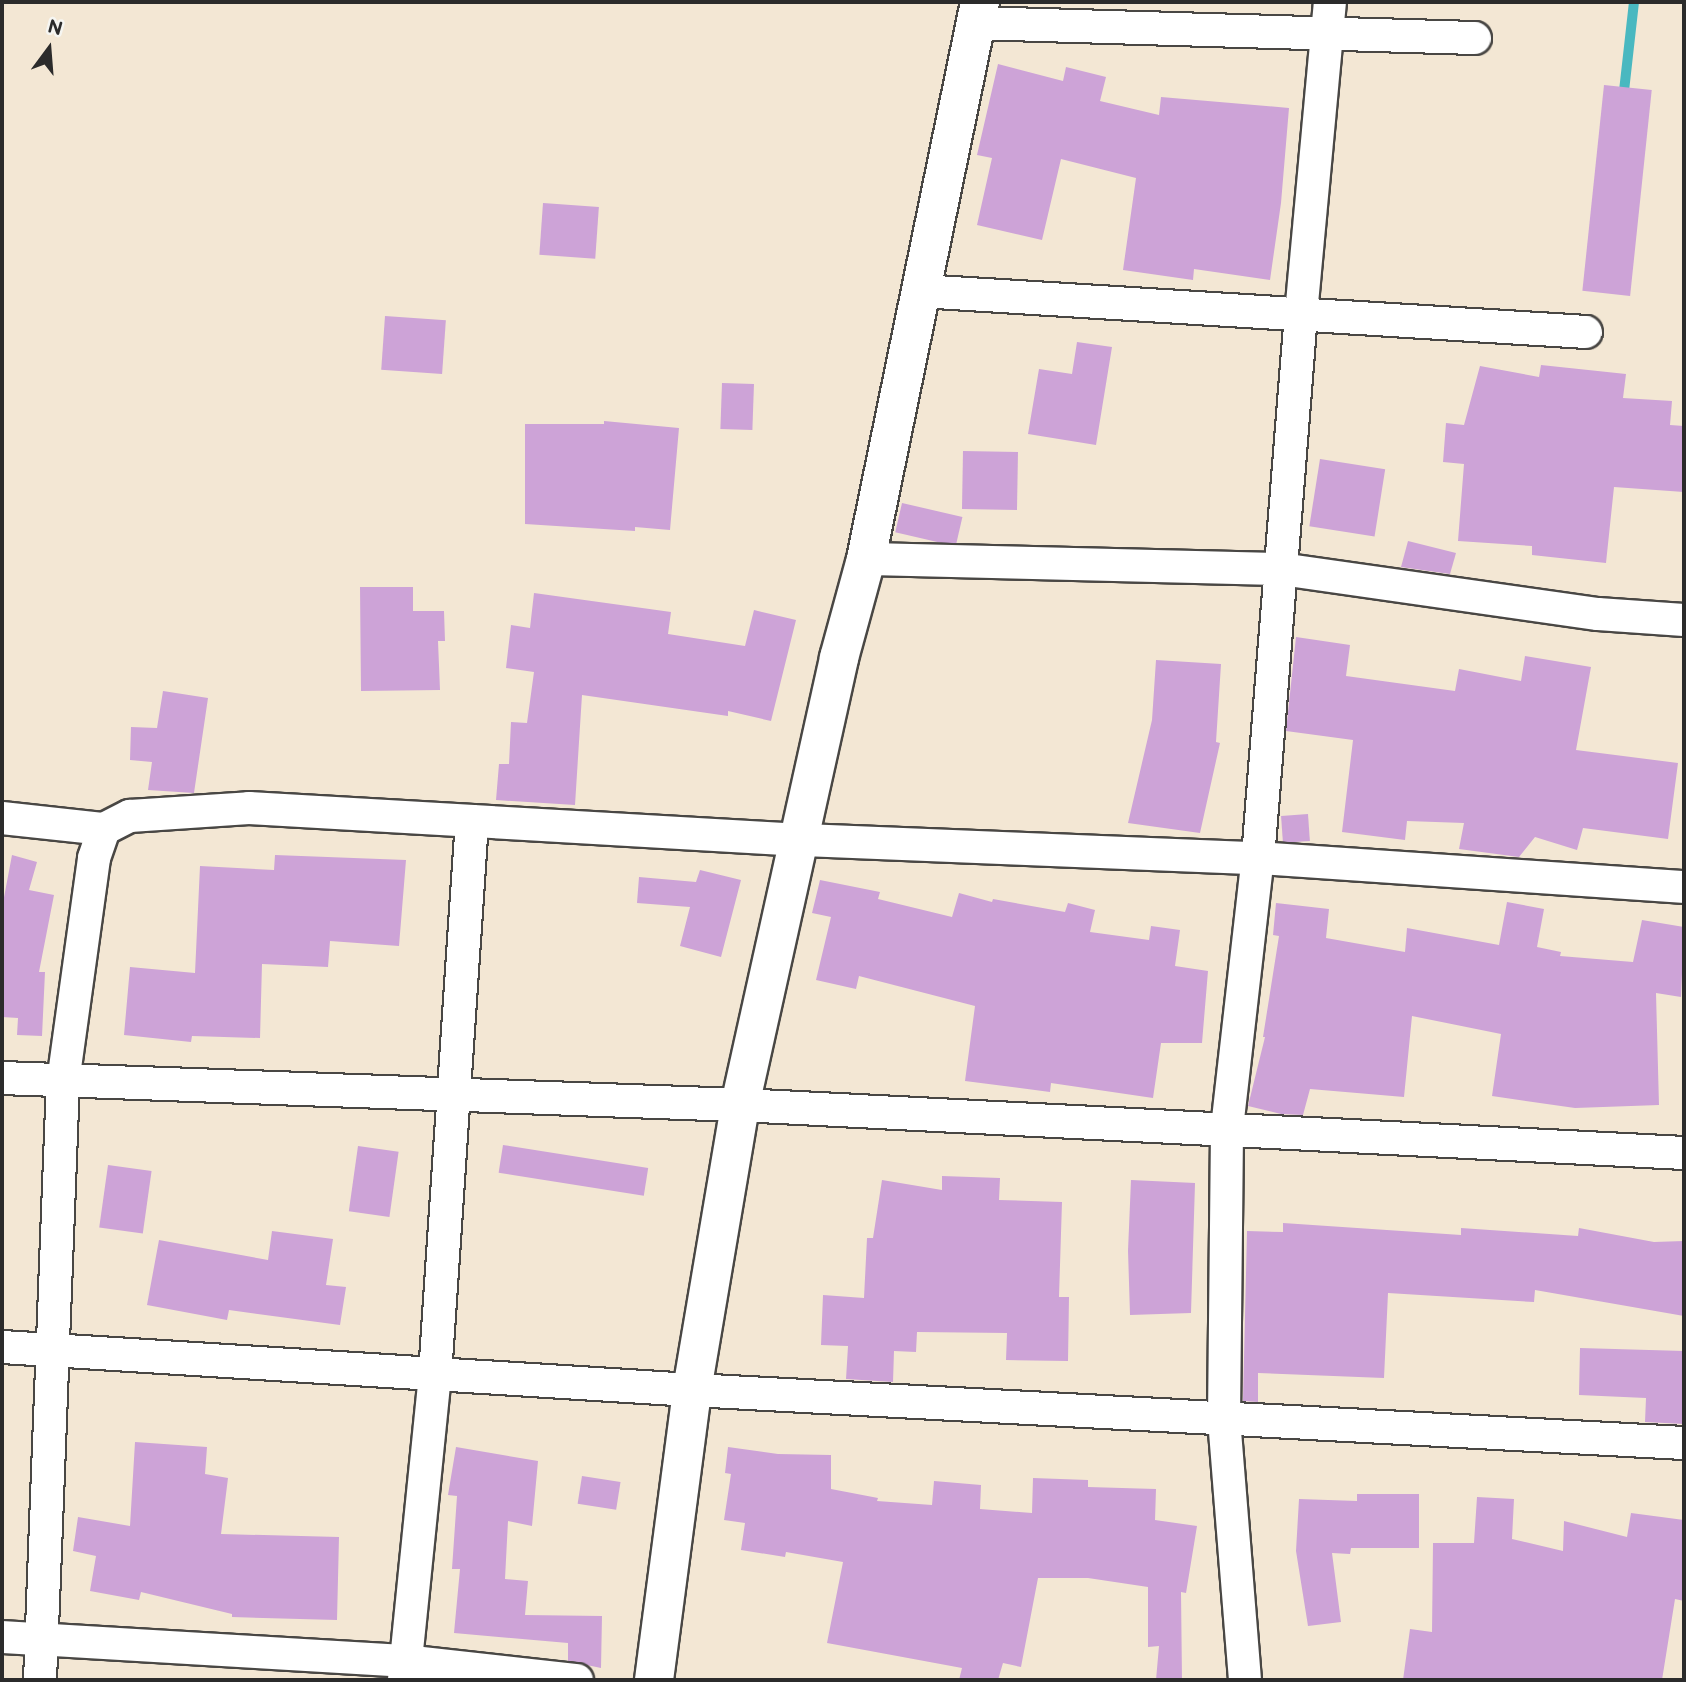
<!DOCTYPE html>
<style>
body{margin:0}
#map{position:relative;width:1686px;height:1682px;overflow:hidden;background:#f3e7d4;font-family:"Balsamiq Sans",sans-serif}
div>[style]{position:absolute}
.stream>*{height:10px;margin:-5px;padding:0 5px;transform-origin:5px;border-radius:5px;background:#49b8c0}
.building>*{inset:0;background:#cda3d7;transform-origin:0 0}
.roads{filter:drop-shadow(2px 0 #494744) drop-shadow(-2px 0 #494744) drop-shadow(0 2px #494744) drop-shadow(0 -2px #494744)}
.minor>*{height:32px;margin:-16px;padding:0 16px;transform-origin:16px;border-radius:16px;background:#fff}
.tertiary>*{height:38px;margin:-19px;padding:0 19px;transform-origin:19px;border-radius:19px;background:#fff}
span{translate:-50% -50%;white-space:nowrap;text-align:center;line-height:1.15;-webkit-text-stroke:6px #f6f6f2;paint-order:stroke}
.frame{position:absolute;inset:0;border:4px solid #2b2b2b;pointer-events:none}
.north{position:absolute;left:14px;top:14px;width:70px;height:70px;-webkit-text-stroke:5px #f6f6f2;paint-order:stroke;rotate:16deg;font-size:19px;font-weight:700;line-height:28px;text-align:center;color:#2b2b2b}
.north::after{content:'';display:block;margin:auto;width:24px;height:32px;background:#2b2b2b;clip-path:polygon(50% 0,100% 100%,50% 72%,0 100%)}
</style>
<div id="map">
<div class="stream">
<div style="left:1623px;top:100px;width:99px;rotate:-83.6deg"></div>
</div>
<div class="building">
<div style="clip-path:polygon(998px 64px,1063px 81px,1066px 67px,1106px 77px,1100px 101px,1159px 115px,1161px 97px,1289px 108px,1281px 203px,1270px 280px,1194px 269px,1193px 280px,1123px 270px,1136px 178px,1061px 159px,1042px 240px,977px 225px,992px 158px,977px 155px)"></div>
<div style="left:1604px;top:85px;width:48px;height:207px;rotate:6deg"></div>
<div style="left:543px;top:203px;width:56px;height:52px;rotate:4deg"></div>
<div style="left:385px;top:316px;width:61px;height:54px;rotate:4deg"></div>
<div style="clip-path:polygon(1077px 342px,1112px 347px,1096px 445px,1028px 434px,1039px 369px,1072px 374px)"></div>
<div style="clip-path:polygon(1541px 365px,1626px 374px,1623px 398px,1672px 401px,1670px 425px,1684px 426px,1684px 492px,1614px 487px,1606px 563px,1532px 555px,1532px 546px,1458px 541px,1464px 464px,1443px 462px,1446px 423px,1464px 425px,1480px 366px,1539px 377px)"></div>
<div style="left:722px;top:383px;width:32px;height:46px;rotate:2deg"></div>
<div style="clip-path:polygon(604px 421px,679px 428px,670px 530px,635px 527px,635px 531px,525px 524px,525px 424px,604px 424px)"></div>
<div style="left:963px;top:451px;width:55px;height:58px;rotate:1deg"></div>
<div style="left:1320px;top:459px;width:66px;height:68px;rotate:9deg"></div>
<div style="left:902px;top:503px;width:62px;height:30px;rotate:13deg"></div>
<div style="clip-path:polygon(1408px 541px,1456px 553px,1450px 574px,1401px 567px)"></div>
<div style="clip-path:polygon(360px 587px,413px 587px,413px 611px,444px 611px,445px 641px,438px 641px,440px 690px,361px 691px)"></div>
<div style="clip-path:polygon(534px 593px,671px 612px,668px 634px,745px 646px,754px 610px,796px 620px,771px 721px,728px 711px,728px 716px,582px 695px,575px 805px,496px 800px,499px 764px,509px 764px,511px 722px,527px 723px,534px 672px,506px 668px,511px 625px,530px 628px)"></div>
<div style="clip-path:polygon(1296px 637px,1350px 645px,1346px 676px,1455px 691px,1459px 669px,1521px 681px,1525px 656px,1591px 667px,1576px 750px,1678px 763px,1668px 839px,1583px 828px,1577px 850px,1535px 837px,1519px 857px,1459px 849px,1464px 823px,1407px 821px,1405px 840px,1342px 832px,1353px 740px,1286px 731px)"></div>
<div style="clip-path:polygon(1156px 660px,1221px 664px,1216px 742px,1220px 743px,1200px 833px,1128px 823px,1152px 720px)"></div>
<div style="clip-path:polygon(163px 691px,208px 698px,194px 793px,148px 790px,152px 762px,130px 760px,131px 727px,157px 728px)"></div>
<div style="left:1308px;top:814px;width:27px;height:27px;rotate:86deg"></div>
<div style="clip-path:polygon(12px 855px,37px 862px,29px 890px,54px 895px,39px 972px,45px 972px,42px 1036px,17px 1035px,18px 1018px,2px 1017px,2px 908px)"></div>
<div style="clip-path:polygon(275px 855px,406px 860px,399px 946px,330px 941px,328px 967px,262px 964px,260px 1038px,192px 1036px,191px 1042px,124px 1035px,130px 967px,195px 973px,200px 866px,274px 870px)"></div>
<div style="clip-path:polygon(700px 870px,741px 880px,721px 957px,680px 946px,690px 907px,637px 903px,639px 877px,696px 882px)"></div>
<div style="clip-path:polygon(820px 880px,880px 892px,878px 899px,952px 917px,959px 893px,992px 902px,993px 899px,1065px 912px,1068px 903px,1095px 910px,1090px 932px,1149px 940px,1151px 926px,1180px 930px,1175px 966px,1208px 971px,1202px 1043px,1161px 1043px,1153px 1098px,1051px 1083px,1050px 1092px,965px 1081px,975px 1006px,859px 976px,856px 989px,816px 980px,831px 917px,812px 913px)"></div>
<div style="clip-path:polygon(1507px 902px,1544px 909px,1537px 947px,1561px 952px,1560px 956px,1633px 962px,1642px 920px,1684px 927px,1681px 997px,1656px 993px,1659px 1105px,1575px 1108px,1492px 1096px,1501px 1034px,1412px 1016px,1404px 1097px,1310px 1089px,1303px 1115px,1281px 1114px,1248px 1106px,1265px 1037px,1263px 1037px,1279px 936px,1273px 935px,1276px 903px,1329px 909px,1326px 938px,1405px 952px,1407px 928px,1499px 945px)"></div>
<div style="left:503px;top:1145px;width:147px;height:28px;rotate:9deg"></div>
<div style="left:358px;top:1146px;width:41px;height:66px;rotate:8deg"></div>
<div style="left:108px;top:1165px;width:44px;height:63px;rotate:8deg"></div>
<div style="clip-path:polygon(942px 1176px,1000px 1178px,999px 1200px,1062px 1202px,1059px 1297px,1069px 1297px,1068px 1361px,1006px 1360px,1007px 1333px,917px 1332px,916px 1352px,894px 1351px,893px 1382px,846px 1379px,848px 1346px,821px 1345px,823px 1295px,864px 1298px,867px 1238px,873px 1238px,882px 1180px,942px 1190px)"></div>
<div style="clip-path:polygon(1131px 1180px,1195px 1183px,1191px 1313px,1130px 1315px,1128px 1251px)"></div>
<div style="clip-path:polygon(1283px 1223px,1461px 1235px,1461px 1228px,1578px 1236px,1579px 1228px,1654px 1242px,1684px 1241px,1684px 1316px,1535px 1290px,1534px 1302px,1388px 1293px,1384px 1378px,1258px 1373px,1258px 1402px,1243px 1401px,1247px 1231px,1283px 1232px)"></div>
<div style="clip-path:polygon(272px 1231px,333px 1239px,326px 1285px,346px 1287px,340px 1325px,229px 1310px,227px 1320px,147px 1305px,159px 1240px,268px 1260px)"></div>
<div style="clip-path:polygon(1580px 1348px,1684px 1351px,1684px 1424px,1645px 1422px,1646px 1398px,1579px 1395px)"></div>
<div style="clip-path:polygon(135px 1442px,207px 1447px,205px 1474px,228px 1478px,221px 1534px,339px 1537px,337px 1620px,232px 1617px,232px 1614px,141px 1592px,139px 1600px,90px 1591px,96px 1556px,73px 1551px,78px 1517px,130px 1526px)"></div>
<div style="clip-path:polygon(456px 1447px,538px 1461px,532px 1526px,508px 1521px,505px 1579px,528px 1581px,525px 1615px,602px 1616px,601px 1668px,568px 1661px,568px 1643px,454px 1633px,460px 1569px,452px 1569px,457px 1496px,448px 1495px)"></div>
<div style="clip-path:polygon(728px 1447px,778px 1454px,831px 1455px,831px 1489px,878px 1498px,877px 1501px,932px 1505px,934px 1481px,981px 1485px,980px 1509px,1032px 1513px,1033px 1478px,1088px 1480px,1088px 1487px,1156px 1489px,1155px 1520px,1197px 1526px,1186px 1593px,1181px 1592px,1182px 1680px,1156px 1680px,1159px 1646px,1148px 1647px,1148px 1587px,1088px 1578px,1038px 1578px,1021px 1667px,1003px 1663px,998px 1680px,959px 1680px,962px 1668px,827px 1643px,843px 1562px,786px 1552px,785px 1557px,741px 1550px,745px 1523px,724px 1520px,731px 1474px,725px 1473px)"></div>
<div style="left:582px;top:1476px;width:39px;height:28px;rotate:9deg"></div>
<div style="clip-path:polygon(1357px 1494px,1419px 1494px,1419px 1548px,1351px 1548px,1350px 1554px,1332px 1553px,1341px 1622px,1308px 1626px,1296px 1551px,1299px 1499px,1357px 1501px)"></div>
<div style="clip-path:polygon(1477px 1497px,1514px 1499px,1512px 1539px,1563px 1551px,1564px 1521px,1627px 1537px,1631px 1513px,1684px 1520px,1684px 1601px,1675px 1599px,1662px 1680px,1403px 1680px,1410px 1629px,1432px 1632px,1433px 1543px,1474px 1543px)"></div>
</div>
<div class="roads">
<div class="minor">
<div style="left:975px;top:23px;width:500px;rotate:1.72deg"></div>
<div style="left:920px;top:291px;width:667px;rotate:3.52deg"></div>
<div style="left:866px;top:559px;width:415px;rotate:1.4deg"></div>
<div style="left:1281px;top:569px;width:320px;rotate:8.1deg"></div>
<div style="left:1598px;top:614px;width:86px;rotate:4deg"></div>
<div style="left:2px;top:818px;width:103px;rotate:6.2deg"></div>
<div style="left:104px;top:829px;width:29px;rotate:-27deg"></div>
<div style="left:130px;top:816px;width:119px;rotate:-3.8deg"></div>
<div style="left:249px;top:808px;width:553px;rotate:3.32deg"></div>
<div style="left:801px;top:840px;width:457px;rotate:2.3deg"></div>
<div style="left:1258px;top:858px;width:427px;rotate:3.9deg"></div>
<div style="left:2px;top:1078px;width:738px;rotate:2.1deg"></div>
<div style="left:740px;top:1105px;width:945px;rotate:2.91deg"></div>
<div style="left:2px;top:1347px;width:691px;rotate:3.57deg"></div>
<div style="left:692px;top:1390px;width:993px;rotate:3.06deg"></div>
<div style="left:2px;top:1637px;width:403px;rotate:3.4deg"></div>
<div style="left:404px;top:1661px;width:174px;rotate:6.3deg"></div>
<div style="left:40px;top:1680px;width:598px;rotate:-87.8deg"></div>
<div style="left:63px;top:1082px;width:226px;rotate:-82.1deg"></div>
<div style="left:94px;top:858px;width:31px;rotate:-71deg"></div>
<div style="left:404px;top:1680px;width:307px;rotate:-84.2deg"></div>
<div style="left:435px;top:1375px;width:555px;rotate:-86.18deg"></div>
<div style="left:1245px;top:1680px;width:263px;rotate:-94.6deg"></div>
<div style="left:1224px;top:1418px;width:290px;rotate:-89.4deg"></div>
<div style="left:1227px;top:1128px;width:272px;rotate:-83.5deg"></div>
<div style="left:1258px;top:858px;width:546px;rotate:-85.48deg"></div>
<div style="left:1301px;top:314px;width:313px;rotate:-84.7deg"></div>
</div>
<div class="tertiary">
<div style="left:654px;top:1680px;width:292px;rotate:-82.5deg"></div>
<div style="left:692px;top:1390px;width:289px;rotate:-80.4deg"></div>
<div style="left:740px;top:1105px;width:458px;rotate:-77.5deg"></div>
<div style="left:839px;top:658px;width:103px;rotate:-74.7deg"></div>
<div style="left:866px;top:559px;width:569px;rotate:-78.43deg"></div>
</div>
</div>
<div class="frame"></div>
<div class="north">N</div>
</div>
